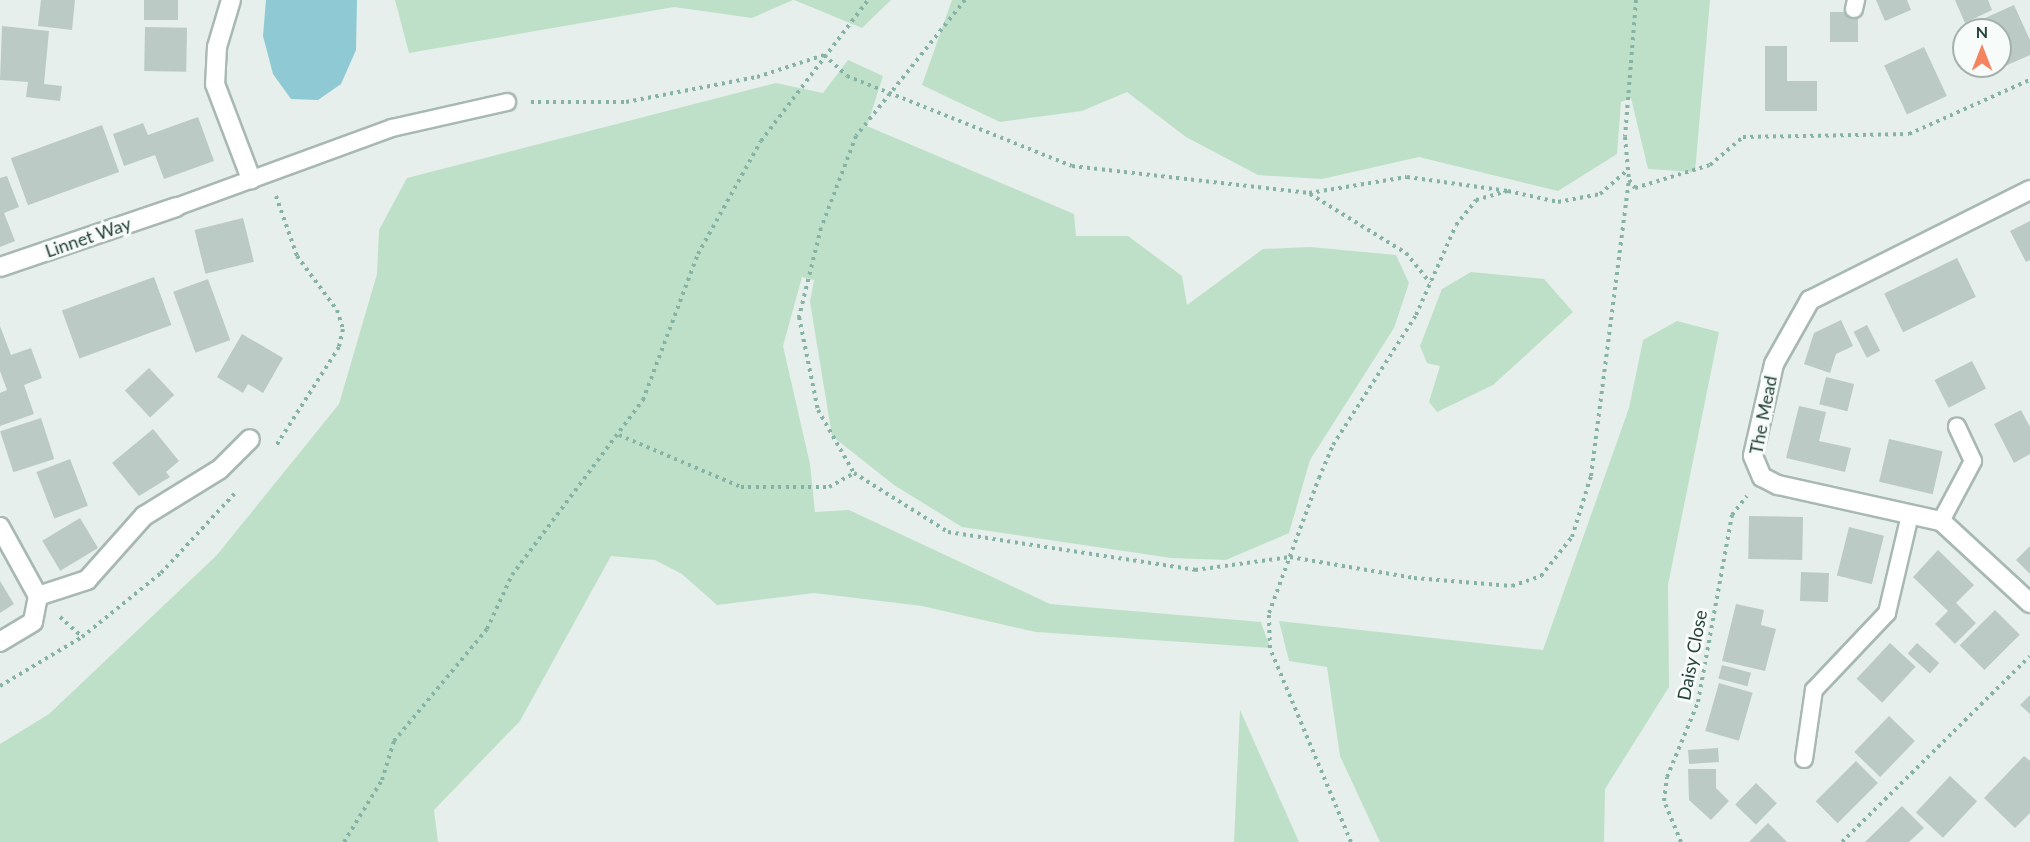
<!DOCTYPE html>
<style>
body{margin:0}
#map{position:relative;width:2030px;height:842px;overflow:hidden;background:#e6efeb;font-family:Lato,sans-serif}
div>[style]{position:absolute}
.green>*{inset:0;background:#bfe0c8}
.water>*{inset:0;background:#8ec9d4}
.building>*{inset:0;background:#bbcac4;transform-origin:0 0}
.path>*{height:4px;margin-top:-2px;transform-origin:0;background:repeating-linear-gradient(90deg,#86b3a5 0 3px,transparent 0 7.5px)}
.roads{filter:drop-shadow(2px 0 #a8b8b2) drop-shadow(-2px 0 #a8b8b2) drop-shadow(0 2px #a8b8b2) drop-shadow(0 -2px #a8b8b2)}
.service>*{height:16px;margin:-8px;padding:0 8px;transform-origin:8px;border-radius:8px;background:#fff}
.minor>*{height:18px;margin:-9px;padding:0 9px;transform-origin:9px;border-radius:9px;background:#fff}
span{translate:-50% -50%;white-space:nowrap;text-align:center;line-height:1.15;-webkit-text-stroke:6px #f7fbf9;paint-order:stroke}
.street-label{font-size:18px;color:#24423a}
.north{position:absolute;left:1952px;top:18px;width:60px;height:60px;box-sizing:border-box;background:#f7fbf9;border:2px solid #a3b1ad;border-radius:50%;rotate:0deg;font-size:16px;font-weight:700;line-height:24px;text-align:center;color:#24423a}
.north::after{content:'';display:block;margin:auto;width:21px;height:27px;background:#f4845f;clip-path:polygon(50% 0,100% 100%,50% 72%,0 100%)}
</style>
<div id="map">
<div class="green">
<div style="clip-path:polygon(395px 0,793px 0,752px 18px,674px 7px,409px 53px)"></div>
<div style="clip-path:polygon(794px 0,891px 0,862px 28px)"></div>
<div style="clip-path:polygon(952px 0,1710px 0,1695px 172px,1648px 169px,1631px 98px,1621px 102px,1617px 154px,1558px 191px,1419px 157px,1322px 179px,1258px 175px,1186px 137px,1127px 92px,1082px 111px,1000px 122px,922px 85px)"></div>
<div style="clip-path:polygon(848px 60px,883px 76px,867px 126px,1074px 214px,1076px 236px,1128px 236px,1182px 276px,1187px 305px,1263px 249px,1310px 247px,1396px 255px,1409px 283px,1394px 328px,1310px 460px,1289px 533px,1226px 560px,1171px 558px,962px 527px,894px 485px,832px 436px,810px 302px,814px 280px,802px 277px,783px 346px,810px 464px,815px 512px,849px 510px,1050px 604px,1261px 622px,1270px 648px,1036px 632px,922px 606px,814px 593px,717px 605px,682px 574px,655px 560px,611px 556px,520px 721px,434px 810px,438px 842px,0 842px,0 744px,49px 714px,217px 555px,339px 404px,377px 274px,379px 230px,407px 178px,776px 83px,823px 93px)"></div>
<div style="clip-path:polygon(1471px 272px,1544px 279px,1573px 312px,1493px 385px,1437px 412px,1429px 402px,1440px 366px,1427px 363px,1420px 346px,1442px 289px)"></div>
<div style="clip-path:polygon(1677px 321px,1719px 332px,1668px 585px,1669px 687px,1605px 789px,1604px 842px,1380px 842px,1340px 756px,1327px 667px,1289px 661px,1279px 621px,1543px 650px,1629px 408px,1643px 340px)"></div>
<div style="clip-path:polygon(1240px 710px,1299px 842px,1234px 842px)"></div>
</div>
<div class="water">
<div style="clip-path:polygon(266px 0,357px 0,356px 50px,341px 84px,318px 100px,291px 99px,273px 74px,263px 36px)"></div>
</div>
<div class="building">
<div style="clip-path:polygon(41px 0,75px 0,72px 30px,38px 26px)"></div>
<div style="left:144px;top:0;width:34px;height:20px"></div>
<div style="clip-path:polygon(1876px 0,1907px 0,1911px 10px,1885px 21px)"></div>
<div style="clip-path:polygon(1955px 0,1988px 0,1992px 10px,1965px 23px)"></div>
<div style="clip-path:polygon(2014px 5px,2030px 40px,2030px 55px,1987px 74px,1983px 66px,2000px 66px,2000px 30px,1965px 27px)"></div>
<div style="left:1830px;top:12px;width:28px;height:30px"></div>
<div style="clip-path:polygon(2px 26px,49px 31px,44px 84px,62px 86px,60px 101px,26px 97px,28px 82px,0 80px)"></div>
<div style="left:145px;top:27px;width:42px;height:44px;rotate:1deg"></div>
<div style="clip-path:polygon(1765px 46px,1787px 46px,1787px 81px,1817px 81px,1817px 111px,1765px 111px)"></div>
<div style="left:1924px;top:47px;width:54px;height:44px;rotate:65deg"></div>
<div style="clip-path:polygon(198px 117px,214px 161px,164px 179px,155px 155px,124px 166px,113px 134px,143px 123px,148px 135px)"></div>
<div style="left:102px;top:125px;width:50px;height:97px;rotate:70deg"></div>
<div style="clip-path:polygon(7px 176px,19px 207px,4px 213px,15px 241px,0 247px,0 178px)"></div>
<div style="left:243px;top:218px;width:45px;height:50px;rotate:76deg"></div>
<div style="clip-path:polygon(2030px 221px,2030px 260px,2026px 262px,2010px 231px)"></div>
<div style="left:1957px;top:258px;width:43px;height:81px;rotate:64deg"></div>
<div style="left:154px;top:277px;width:51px;height:98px;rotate:70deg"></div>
<div style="left:208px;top:279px;width:65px;height:37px;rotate:70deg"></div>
<div style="clip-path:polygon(1841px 320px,1853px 346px,1836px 354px,1830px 373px,1804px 364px,1814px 333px)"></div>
<div style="left:1867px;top:325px;width:29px;height:15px;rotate:63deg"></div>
<div style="clip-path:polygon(0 326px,11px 355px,31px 348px,42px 378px,24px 385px,34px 414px,0 426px,0 393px,7px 390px,0 371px)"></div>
<div style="clip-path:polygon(242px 334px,283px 358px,263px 393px,248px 384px,243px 393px,217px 377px)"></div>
<div style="left:1972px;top:361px;width:31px;height:42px;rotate:63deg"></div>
<div style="left:149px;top:368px;width:37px;height:33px;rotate:47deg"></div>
<div style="left:1826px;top:377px;width:29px;height:28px;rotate:14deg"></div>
<div style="clip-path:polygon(1799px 406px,1826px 412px,1819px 441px,1851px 448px,1845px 472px,1786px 458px)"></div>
<div style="clip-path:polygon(2021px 410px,2030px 427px,2030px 454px,2014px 463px,1994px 424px)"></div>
<div style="left:41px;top:418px;width:43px;height:43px;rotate:72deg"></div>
<div style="clip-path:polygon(153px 429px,179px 461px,166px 472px,170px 477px,139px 496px,112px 463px)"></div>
<div style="left:1889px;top:439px;width:55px;height:44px;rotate:13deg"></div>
<div style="left:70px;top:459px;width:50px;height:36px;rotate:69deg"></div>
<div style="left:1749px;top:516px;width:54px;height:43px;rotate:1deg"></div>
<div style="left:80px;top:518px;width:35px;height:44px;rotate:59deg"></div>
<div style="left:1849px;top:527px;width:36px;height:50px;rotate:14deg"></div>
<div style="clip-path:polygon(2030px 546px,2030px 574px,2016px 560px)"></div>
<div style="clip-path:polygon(1938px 550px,1974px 585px,1956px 603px,1976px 623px,1955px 644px,1935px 624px,1948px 611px,1913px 577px)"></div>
<div style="left:1801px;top:572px;width:28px;height:29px;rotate:2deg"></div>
<div style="clip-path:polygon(0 581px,14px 604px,0 613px)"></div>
<div style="clip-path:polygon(1736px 604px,1764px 610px,1761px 625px,1776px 629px,1765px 671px,1722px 661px)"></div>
<div style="left:1995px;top:610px;width:35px;height:50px;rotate:45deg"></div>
<div style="left:1890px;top:643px;width:35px;height:49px;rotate:43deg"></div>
<div style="left:1917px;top:643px;width:30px;height:14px;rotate:42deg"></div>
<div style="left:1722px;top:665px;width:30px;height:14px;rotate:15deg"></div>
<div style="left:1719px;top:683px;width:35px;height:50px;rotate:16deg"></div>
<div style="clip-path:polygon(2030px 695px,2030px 714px,2020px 705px)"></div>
<div style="left:1889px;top:716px;width:36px;height:50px;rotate:44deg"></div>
<div style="left:1718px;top:748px;width:14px;height:30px;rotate:86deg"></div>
<div style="clip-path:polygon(2024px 756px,2030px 761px,2030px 813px,2015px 828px,1984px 798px)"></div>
<div style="left:1856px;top:761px;width:31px;height:57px;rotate:45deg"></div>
<div style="clip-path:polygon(1688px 769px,1716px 769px,1716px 788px,1729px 801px,1711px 820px,1689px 800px)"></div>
<div style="left:1950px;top:776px;width:37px;height:50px;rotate:43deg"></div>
<div style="left:1756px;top:783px;width:29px;height:30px;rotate:44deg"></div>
<div style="clip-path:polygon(1902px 806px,1924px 828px,1909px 842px,1865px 842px)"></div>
<div style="clip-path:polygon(1768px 823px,1787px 842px,1749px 842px)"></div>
</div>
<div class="path">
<div style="left:965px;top:0;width:174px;rotate:128.7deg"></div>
<div style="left:856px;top:136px;width:98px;rotate:110.8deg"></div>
<div style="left:821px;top:228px;width:92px;rotate:103.9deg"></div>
<div style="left:799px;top:317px;width:95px;rotate:78.5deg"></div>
<div style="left:818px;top:410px;width:73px;rotate:60.3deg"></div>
<div style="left:854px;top:473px;width:111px;rotate:32.1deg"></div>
<div style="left:948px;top:532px;width:250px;rotate:8.7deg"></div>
<div style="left:1195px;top:570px;width:96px;rotate:-7.8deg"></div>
<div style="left:1290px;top:557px;width:126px;rotate:9.6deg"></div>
<div style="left:1414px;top:578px;width:98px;rotate:4.7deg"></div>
<div style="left:1512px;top:586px;width:31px;rotate:-19deg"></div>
<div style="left:1541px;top:576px;width:50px;rotate:-51.5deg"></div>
<div style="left:1572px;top:537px;width:64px;rotate:-72.7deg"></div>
<div style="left:1591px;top:476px;width:298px;rotate:-82.7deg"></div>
<div style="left:1636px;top:0;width:137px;rotate:94.6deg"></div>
<div style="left:1625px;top:137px;width:43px;rotate:84.7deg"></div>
<div style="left:1629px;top:180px;width:10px;rotate:53deg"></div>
<div style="left:1635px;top:188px;width:78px;rotate:-17deg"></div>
<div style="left:1710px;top:165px;width:43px;rotate:-40.3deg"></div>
<div style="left:1743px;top:137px;width:166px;rotate:-1deg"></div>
<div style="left:1909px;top:134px;width:133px;rotate:-24.1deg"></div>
<div style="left:531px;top:102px;width:95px"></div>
<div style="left:626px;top:102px;width:133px;rotate:-10.8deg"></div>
<div style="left:757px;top:77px;width:71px;rotate:-18.2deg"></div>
<div style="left:824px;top:55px;width:31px;rotate:42deg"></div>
<div style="left:847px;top:76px;width:242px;rotate:21.8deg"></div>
<div style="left:1072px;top:166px;width:239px;rotate:6.5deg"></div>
<div style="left:1309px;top:193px;width:99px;rotate:-9.3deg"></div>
<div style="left:1407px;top:177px;width:102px;rotate:7.9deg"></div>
<div style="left:1310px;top:194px;width:113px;rotate:31.6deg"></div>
<div style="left:1406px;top:253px;width:38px;rotate:51deg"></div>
<div style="left:276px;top:196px;width:64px;rotate:70.7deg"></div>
<div style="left:297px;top:256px;width:67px;rotate:53.5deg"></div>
<div style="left:337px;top:310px;width:20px;rotate:72deg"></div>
<div style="left:343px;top:329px;width:18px;rotate:103deg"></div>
<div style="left:339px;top:347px;width:117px;rotate:122.5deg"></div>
<div style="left:619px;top:435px;width:133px;rotate:23.1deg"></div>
<div style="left:741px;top:487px;width:88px"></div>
<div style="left:829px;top:487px;width:29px;rotate:-29deg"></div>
<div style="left:60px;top:617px;width:30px;rotate:42deg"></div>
<div style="left:0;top:686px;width:96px;rotate:-30.9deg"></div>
<div style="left:82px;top:637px;width:102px;rotate:-39deg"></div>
<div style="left:161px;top:573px;width:110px;rotate:-47.2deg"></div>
<div style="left:344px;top:842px;width:73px;rotate:-58.5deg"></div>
<div style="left:382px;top:780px;width:41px;rotate:-72.9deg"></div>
<div style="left:394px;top:741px;width:146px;rotate:-50.3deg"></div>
<div style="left:487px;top:629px;width:60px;rotate:-65.2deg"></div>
<div style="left:512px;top:575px;width:219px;rotate:-53.2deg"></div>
<div style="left:643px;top:400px;width:156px;rotate:-69.4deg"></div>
<div style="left:698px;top:254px;width:129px;rotate:-60.9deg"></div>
<div style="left:761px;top:141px;width:177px;rotate:-52.8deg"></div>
<div style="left:1351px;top:842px;width:210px;rotate:-112.7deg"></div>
<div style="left:1270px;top:648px;width:35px;rotate:-92deg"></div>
<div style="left:1269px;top:613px;width:144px;rotate:-69.7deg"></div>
<div style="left:1319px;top:478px;width:36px;rotate:-67deg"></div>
<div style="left:1333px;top:445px;width:154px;rotate:-57.4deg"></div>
<div style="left:1416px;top:315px;width:98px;rotate:-66deg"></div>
<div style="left:1456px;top:225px;width:32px;rotate:-51deg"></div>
<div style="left:1476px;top:200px;width:33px;rotate:-16deg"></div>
<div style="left:1508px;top:191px;width:51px;rotate:12.4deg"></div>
<div style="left:1558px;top:202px;width:43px;rotate:-10.8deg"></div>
<div style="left:1600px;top:194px;width:37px;rotate:-41deg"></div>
<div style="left:1681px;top:842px;width:44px;rotate:-112.5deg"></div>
<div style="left:1664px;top:801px;width:24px;rotate:-83deg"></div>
<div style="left:1667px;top:777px;width:81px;rotate:-67.5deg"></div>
<div style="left:1698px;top:702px;width:190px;rotate:-79.7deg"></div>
<div style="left:1732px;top:515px;width:24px;rotate:-52deg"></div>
<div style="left:1842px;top:842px;width:264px;rotate:-44.7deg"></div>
</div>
<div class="roads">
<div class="service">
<div style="left:1854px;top:9px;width:9px;rotate:-77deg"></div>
<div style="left:176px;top:207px;width:230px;rotate:-20.1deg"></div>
<div style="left:392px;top:128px;width:118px;rotate:-12.7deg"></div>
<div style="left:1941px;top:521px;width:68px;rotate:-61.9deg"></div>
<div style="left:1973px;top:461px;width:38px;rotate:-115deg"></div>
<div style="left:1804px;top:759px;width:70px;rotate:-81.8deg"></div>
<div style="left:1814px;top:690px;width:106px;rotate:-46.5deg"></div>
<div style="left:1887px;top:613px;width:101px;rotate:-76.8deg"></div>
</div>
<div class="minor">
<div style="left:231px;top:0;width:49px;rotate:106.6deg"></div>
<div style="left:217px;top:47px;width:37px;rotate:93deg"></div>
<div style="left:215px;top:84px;width:102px;rotate:69.2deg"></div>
<div style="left:2030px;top:190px;width:246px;rotate:153.4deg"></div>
<div style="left:1810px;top:300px;width:73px;rotate:119.4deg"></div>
<div style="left:1774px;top:364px;width:94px;rotate:102.9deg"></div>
<div style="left:1753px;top:456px;width:23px;rotate:67deg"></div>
<div style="left:1762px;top:477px;width:18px;rotate:27deg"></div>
<div style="left:1778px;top:485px;width:167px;rotate:12.5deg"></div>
<div style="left:1941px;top:521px;width:121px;rotate:42.7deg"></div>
<div style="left:0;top:267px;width:186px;rotate:-18.8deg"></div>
<div style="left:0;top:527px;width:79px;rotate:61.2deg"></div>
<div style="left:38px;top:596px;width:26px;rotate:101deg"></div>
<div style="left:33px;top:622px;width:39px;rotate:149deg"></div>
<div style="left:38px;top:596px;width:52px;rotate:-18.1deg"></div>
<div style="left:87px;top:580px;width:86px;rotate:-48.3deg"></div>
<div style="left:144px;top:516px;width:89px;rotate:-31.7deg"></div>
<div style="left:220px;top:469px;width:42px;rotate:-45deg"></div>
</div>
</div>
<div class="street-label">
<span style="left:88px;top:237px;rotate:-19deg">Linnet Way</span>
<span style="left:1763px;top:415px;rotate:-79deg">The Mead</span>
<span style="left:1692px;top:655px;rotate:-79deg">Daisy Close</span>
</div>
<div class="north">N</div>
</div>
